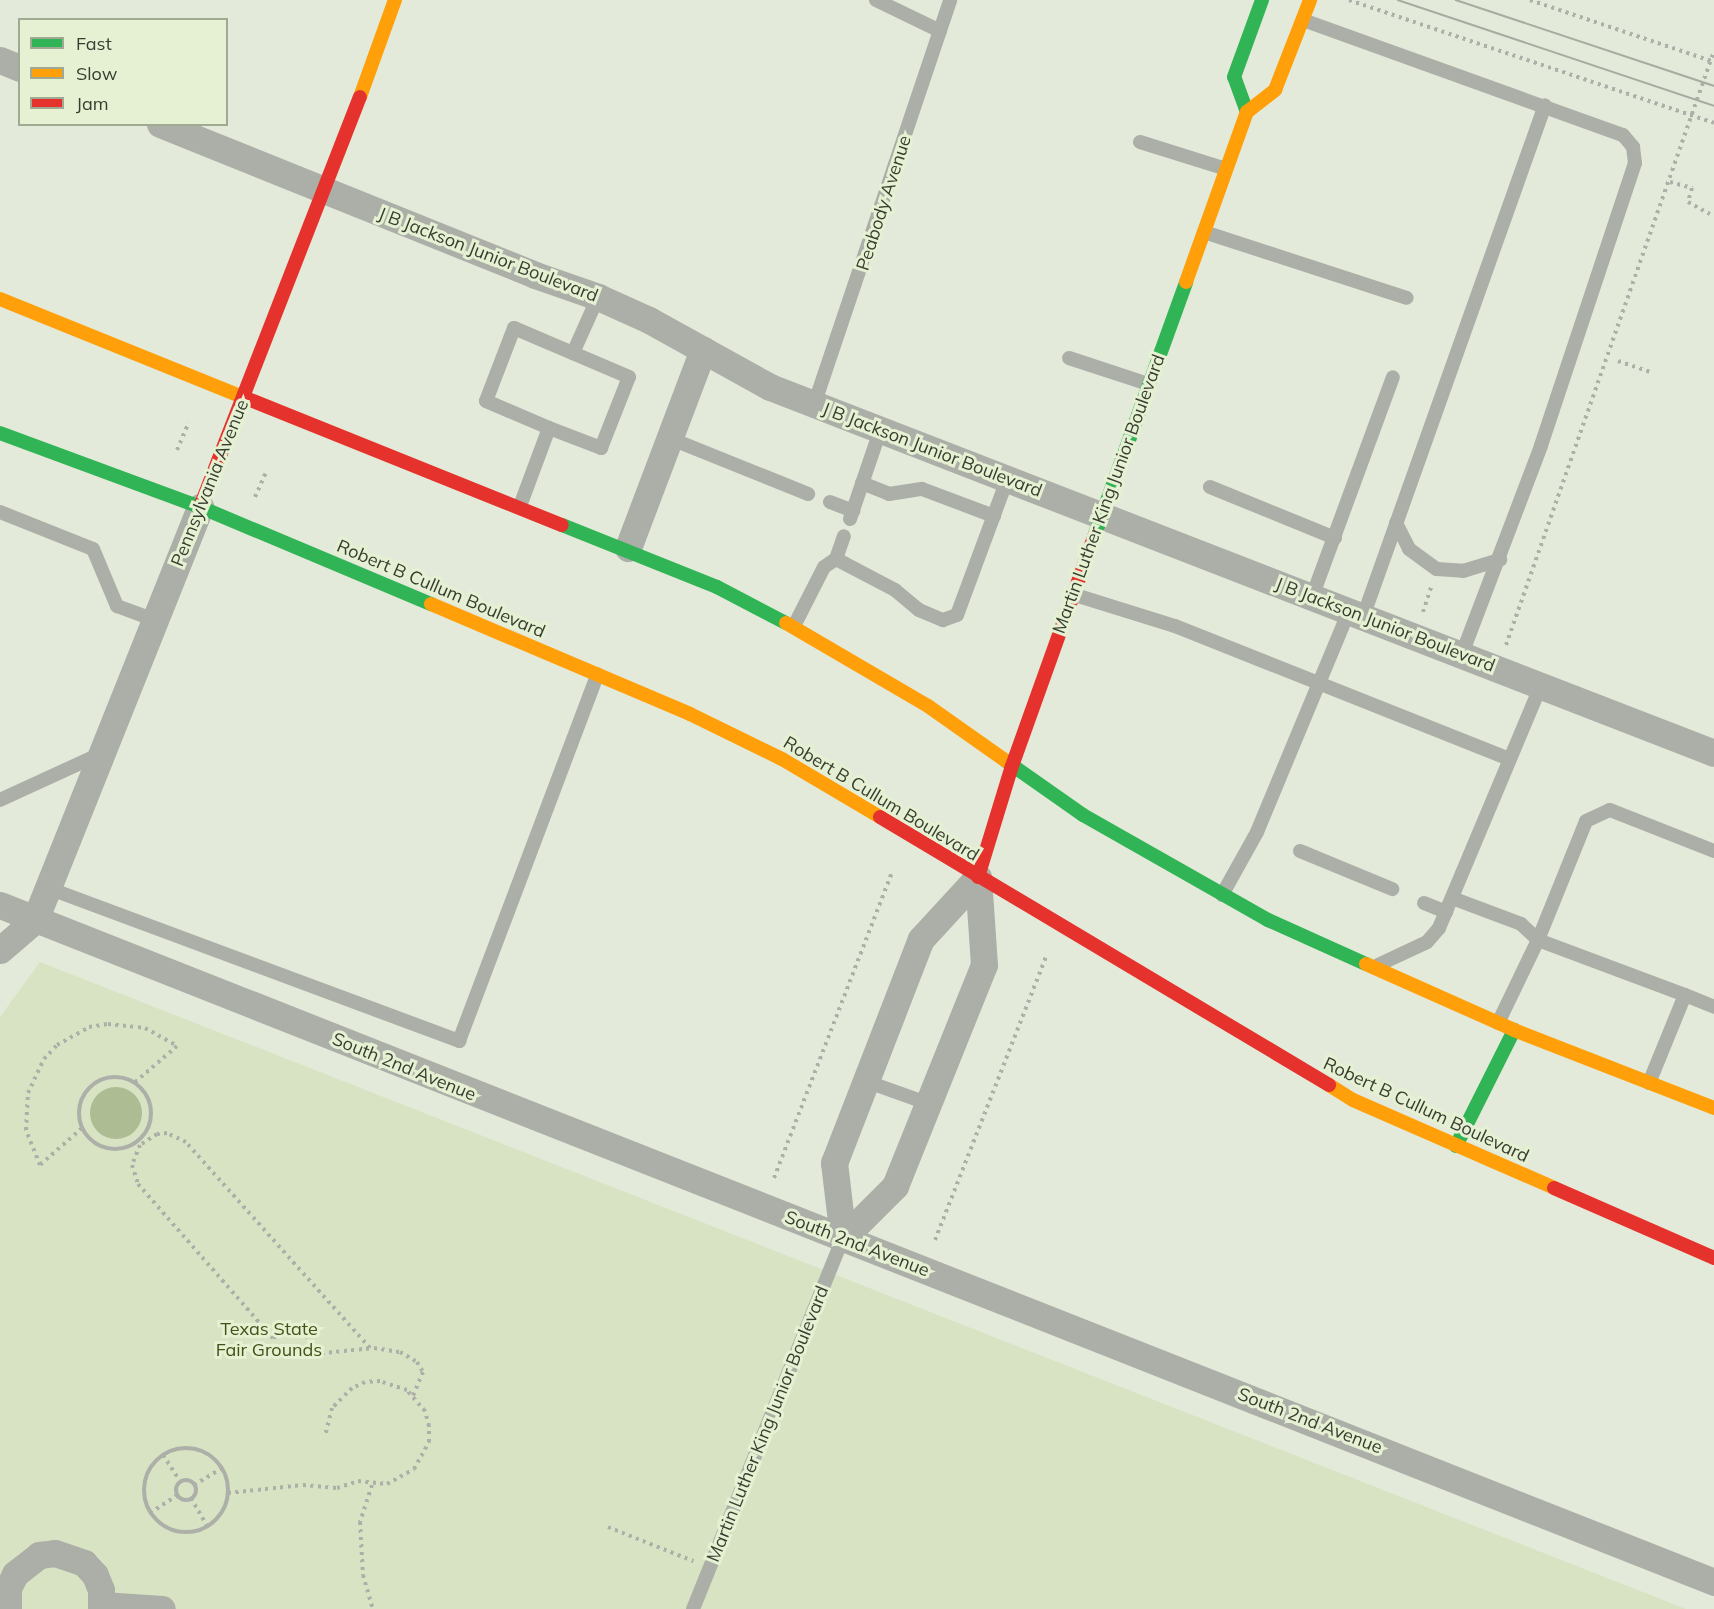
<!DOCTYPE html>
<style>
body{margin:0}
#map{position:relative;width:1714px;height:1609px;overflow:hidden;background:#e4ead9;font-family:Mulish,sans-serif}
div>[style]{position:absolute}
.green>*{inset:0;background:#d7e3c2}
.water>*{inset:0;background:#adbc92}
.round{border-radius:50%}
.path>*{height:4px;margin-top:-2px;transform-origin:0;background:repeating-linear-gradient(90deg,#adafa9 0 3px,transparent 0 7.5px)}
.path>.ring{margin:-2px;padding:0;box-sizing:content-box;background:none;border:4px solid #adafa9;border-radius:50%}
.lane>*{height:14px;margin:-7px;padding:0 7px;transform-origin:7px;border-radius:7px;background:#acaea8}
.street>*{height:27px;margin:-13.5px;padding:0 13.5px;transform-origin:13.5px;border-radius:13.5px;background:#acaea8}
.fast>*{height:14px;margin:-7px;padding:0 7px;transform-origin:7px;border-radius:7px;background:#30b455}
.slow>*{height:14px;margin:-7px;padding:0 7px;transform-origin:7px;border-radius:7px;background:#ff9f0a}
.jam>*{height:14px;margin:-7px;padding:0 7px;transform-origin:7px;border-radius:7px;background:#e5322d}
.tram>*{height:1.5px;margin:-0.75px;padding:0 0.75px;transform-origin:0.75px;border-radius:0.75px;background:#a8aba2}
span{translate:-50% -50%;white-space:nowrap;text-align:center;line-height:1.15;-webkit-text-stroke:6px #e5f1d2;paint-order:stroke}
.street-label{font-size:18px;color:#383d31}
.park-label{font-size:18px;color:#425318}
.legend{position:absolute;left:18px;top:18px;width:210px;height:108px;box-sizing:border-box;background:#e5f1d2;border:2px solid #a0a992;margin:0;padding:8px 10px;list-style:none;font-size:18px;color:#383d31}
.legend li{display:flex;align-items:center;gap:12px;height:30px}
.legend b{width:30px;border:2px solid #a0a992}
</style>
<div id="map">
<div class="green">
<div style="clip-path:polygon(40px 962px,1686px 1609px,0 1609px,0 1017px)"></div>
</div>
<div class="water">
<div class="round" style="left:90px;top:1087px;width:52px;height:52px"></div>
</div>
<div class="path">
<div style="left:1349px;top:0;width:385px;rotate:18.6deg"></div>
<div style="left:1530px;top:0;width:194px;rotate:18.6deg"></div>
<div style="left:1670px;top:182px;width:23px;rotate:15deg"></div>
<div style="left:1692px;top:188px;width:15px;rotate:106deg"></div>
<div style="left:1688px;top:202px;width:25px;rotate:29deg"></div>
<div style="left:1618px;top:361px;width:36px;rotate:19deg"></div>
<div style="left:177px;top:450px;width:30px;rotate:-67deg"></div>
<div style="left:255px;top:497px;width:27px;rotate:-66deg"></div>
<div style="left:1423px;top:612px;width:26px;rotate:-72deg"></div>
<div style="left:1506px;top:645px;width:629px;rotate:-70.7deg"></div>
<div class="ring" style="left:79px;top:1077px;width:68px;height:68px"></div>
<div style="left:82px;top:1128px;width:56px;rotate:138.6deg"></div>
<div style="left:40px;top:1165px;width:38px;rotate:-112deg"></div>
<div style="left:26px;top:1130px;width:37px;rotate:-87deg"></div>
<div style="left:28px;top:1093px;width:38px;rotate:-65deg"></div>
<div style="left:44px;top:1059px;width:19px;rotate:-47deg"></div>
<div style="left:57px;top:1045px;width:37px;rotate:-29deg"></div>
<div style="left:89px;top:1027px;width:19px;rotate:-9deg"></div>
<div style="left:108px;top:1024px;width:37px;rotate:6deg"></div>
<div style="left:145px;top:1028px;width:37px;rotate:29deg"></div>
<div style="left:177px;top:1046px;width:57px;rotate:139.3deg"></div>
<div style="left:774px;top:1178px;width:328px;rotate:-68.9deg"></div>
<div style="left:935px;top:1240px;width:307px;rotate:-68.6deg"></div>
<div style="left:370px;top:1348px;width:276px;rotate:-131.8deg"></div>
<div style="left:186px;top:1142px;width:21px;rotate:-155deg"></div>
<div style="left:167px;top:1133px;width:10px;rotate:174deg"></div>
<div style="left:157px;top:1134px;width:20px;rotate:147deg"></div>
<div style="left:140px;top:1145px;width:22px;rotate:112deg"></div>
<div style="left:132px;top:1165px;width:20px;rotate:72deg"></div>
<div style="left:138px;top:1184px;width:205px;rotate:48.8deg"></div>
<div style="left:273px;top:1338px;width:15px;rotate:-28deg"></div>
<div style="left:286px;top:1331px;width:14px"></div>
<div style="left:300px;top:1331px;width:14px;rotate:39deg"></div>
<div style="left:311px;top:1340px;width:14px;rotate:78deg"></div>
<div style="left:314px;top:1354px;width:60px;rotate:-5.7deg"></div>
<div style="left:374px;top:1348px;width:26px;rotate:9deg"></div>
<div style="left:400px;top:1352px;width:20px;rotate:30deg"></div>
<div style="left:417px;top:1362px;width:12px;rotate:59deg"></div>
<div style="left:423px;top:1372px;width:26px;rotate:113deg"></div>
<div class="ring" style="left:144px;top:1448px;width:80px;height:80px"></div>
<div style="left:163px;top:1455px;width:33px;rotate:57deg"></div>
<div class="ring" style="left:176px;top:1480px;width:16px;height:16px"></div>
<div style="left:194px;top:1485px;width:33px;rotate:-31deg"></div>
<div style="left:372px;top:1485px;width:39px;rotate:108deg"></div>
<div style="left:360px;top:1522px;width:53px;rotate:86.8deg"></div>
<div style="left:363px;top:1575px;width:35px;rotate:74deg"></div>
<div style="left:228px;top:1493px;width:75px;rotate:-6.1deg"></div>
<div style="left:303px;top:1485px;width:34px;rotate:5deg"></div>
<div style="left:337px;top:1488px;width:22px;rotate:-18deg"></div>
<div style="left:358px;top:1481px;width:29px;rotate:6deg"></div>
<div style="left:387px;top:1484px;width:31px;rotate:-29deg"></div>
<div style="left:414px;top:1469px;width:31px;rotate:-61deg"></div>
<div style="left:429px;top:1442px;width:16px;rotate:-90deg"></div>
<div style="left:429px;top:1426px;width:16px;rotate:-105deg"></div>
<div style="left:425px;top:1411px;width:28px;rotate:-131deg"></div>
<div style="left:407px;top:1390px;width:28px;rotate:-162deg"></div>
<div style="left:380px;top:1381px;width:15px;rotate:176deg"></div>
<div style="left:365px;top:1382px;width:14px;rotate:155deg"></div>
<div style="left:352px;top:1388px;width:28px;rotate:135deg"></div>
<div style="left:332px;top:1408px;width:29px;rotate:104deg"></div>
<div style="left:191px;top:1498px;width:34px;rotate:60deg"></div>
<div style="left:150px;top:1513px;width:33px;rotate:-33deg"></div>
<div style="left:608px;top:1527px;width:92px;rotate:21.8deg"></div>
</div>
<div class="lane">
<div style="left:876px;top:0;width:71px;rotate:25.8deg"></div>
<div style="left:1303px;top:20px;width:340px;rotate:19.8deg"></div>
<div style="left:1623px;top:135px;width:16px;rotate:50deg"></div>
<div style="left:1633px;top:147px;width:16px;rotate:83deg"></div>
<div style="left:1635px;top:163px;width:298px;rotate:108.4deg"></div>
<div style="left:1541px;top:446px;width:222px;rotate:110.8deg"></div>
<div style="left:1140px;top:142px;width:90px;rotate:17.4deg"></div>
<div style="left:1204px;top:232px;width:213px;rotate:18deg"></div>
<div style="left:573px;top:353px;width:61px;rotate:-65.9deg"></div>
<div style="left:1069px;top:358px;width:83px;rotate:18.2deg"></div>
<div style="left:814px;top:405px;width:427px;rotate:-71.4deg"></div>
<div style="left:669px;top:438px;width:150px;rotate:21.9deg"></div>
<div style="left:862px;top:483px;width:29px;rotate:22deg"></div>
<div style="left:889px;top:494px;width:33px;rotate:-9deg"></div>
<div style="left:922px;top:489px;width:77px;rotate:20.6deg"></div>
<div style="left:1210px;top:487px;width:135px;rotate:22.2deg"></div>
<div style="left:830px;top:502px;width:25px;rotate:21deg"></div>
<div style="left:520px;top:506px;width:83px;rotate:-69.6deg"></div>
<div style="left:549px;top:428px;width:56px;rotate:21deg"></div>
<div style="left:601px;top:448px;width:76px;rotate:-68.5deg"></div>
<div style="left:629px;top:377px;width:125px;rotate:-156.9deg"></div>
<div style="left:514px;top:328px;width:78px;rotate:111deg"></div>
<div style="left:486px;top:401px;width:69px;rotate:23.2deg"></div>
<div style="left:0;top:512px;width:100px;rotate:21.7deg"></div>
<div style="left:93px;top:549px;width:62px;rotate:67.2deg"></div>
<div style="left:117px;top:606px;width:40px;rotate:20.2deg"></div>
<div style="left:850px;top:519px;width:93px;rotate:-71.2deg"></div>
<div style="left:1396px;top:523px;width:29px;rotate:63deg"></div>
<div style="left:1409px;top:549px;width:34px;rotate:36deg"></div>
<div style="left:1437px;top:569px;width:26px;rotate:4deg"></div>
<div style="left:1463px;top:571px;width:39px;rotate:-17deg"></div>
<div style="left:836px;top:559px;width:24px;rotate:-71deg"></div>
<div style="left:1072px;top:594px;width:108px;rotate:17.3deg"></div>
<div style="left:1175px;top:626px;width:360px;rotate:21.7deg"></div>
<div style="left:1312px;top:597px;width:234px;rotate:-69.8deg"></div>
<div style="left:1363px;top:617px;width:543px;rotate:-70.43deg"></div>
<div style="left:794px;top:626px;width:66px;rotate:-63deg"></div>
<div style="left:824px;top:567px;width:14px;rotate:-34deg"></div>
<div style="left:836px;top:559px;width:67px;rotate:27.7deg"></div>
<div style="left:895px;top:590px;width:31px;rotate:40deg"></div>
<div style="left:919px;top:610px;width:26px;rotate:23deg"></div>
<div style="left:943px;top:620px;width:15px;rotate:-20deg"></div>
<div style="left:957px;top:615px;width:144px;rotate:-69.7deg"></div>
<div style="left:0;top:800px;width:110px;rotate:-24.7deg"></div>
<div style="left:1300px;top:851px;width:100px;rotate:22.4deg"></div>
<div style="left:48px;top:888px;width:439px;rotate:20.4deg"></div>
<div style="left:459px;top:1041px;width:392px;rotate:-69.3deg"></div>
<div style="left:1222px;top:895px;width:72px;rotate:-60.9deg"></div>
<div style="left:1257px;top:832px;width:239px;rotate:-67.4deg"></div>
<div style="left:1452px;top:898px;width:74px;rotate:20.6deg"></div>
<div style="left:1521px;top:924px;width:23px;rotate:43deg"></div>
<div style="left:1538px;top:940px;width:92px;rotate:115.7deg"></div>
<div style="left:1424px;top:903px;width:24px;rotate:22deg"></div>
<div style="left:1378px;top:965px;width:54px;rotate:-25.1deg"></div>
<div style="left:1427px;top:942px;width:18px;rotate:-49deg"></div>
<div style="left:1439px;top:928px;width:264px;rotate:-67.2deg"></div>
<div style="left:1685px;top:995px;width:157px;rotate:-159.5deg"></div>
<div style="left:1538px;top:940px;width:128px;rotate:-68deg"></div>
<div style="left:1586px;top:821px;width:26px;rotate:-25deg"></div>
<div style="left:1610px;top:810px;width:112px;rotate:21.5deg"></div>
<div style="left:865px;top:1081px;width:69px;rotate:19.5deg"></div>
<div style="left:1649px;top:1083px;width:95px;rotate:-67.8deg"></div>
<div style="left:1685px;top:995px;width:31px;rotate:22deg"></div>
<div style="left:693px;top:1609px;width:400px;rotate:-68deg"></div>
</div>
<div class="street">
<div style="left:0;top:60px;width:22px;rotate:22deg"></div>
<div style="left:160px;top:124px;width:404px;rotate:21.9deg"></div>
<div style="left:535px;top:275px;width:67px;rotate:19.2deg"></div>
<div style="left:598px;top:297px;width:56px;rotate:24.3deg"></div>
<div style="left:649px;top:320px;width:138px;rotate:29deg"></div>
<div style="left:770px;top:387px;width:1012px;rotate:21.19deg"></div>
<div style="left:628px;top:548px;width:212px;rotate:-69.3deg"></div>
<div style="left:0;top:905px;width:1843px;rotate:21.55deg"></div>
<div style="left:0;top:950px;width:46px;rotate:-40.6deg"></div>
<div style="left:35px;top:920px;width:445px;rotate:-68.2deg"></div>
<div style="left:843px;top:1238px;width:76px;rotate:-96.8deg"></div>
<div style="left:834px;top:1163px;width:240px;rotate:-68.8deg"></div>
<div style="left:921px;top:939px;width:84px;rotate:-47.4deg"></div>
<div style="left:843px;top:1238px;width:74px;rotate:-45deg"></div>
<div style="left:895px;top:1186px;width:238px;rotate:-68.1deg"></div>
<div style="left:984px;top:965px;width:88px;rotate:-93.9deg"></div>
<div style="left:102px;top:1605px;width:60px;rotate:3.8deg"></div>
<div style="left:8px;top:1609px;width:21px;rotate:-90deg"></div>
<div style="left:8px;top:1588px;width:16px;rotate:-63deg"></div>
<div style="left:15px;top:1574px;width:31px;rotate:-38deg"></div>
<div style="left:39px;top:1555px;width:16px;rotate:-7deg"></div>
<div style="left:55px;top:1553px;width:31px;rotate:19deg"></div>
<div style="left:84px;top:1563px;width:16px;rotate:47deg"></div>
<div style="left:95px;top:1575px;width:16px;rotate:68deg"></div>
<div style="left:101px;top:1590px;width:19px;rotate:90deg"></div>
</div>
<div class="fast">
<div style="left:1247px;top:112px;width:37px;rotate:-110deg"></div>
<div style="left:1234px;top:77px;width:82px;rotate:-70deg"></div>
<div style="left:0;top:433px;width:213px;rotate:20.3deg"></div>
<div style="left:200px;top:507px;width:251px;rotate:22.8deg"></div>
<div style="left:562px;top:525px;width:167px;rotate:21.8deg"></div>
<div style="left:717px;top:587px;width:78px;rotate:27.6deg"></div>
<div style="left:1095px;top:534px;width:268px;rotate:-70.1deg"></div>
<div style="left:1006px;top:761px;width:94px;rotate:35deg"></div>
<div style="left:1083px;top:815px;width:213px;rotate:29.6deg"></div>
<div style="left:1268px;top:920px;width:107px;rotate:24.2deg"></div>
<div style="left:1456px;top:1146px;width:130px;rotate:-63.4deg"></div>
</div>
<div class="slow">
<div style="left:360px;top:97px;width:103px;rotate:-70.2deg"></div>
<div style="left:1186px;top:282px;width:181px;rotate:-70.3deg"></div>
<div style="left:1247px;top:112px;width:36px;rotate:-38deg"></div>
<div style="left:1275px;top:90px;width:97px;rotate:-68.7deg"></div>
<div style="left:0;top:299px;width:267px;rotate:22deg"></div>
<div style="left:431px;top:604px;width:281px;rotate:23deg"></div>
<div style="left:690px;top:714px;width:102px;rotate:26.1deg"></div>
<div style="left:782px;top:759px;width:114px;rotate:30.6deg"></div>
<div style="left:786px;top:623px;width:164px;rotate:30.3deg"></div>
<div style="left:928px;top:706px;width:95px;rotate:35.2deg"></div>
<div style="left:1366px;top:964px;width:162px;rotate:24deg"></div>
<div style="left:1514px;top:1030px;width:215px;rotate:21.3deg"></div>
<div style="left:1329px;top:1085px;width:28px;rotate:32deg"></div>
<div style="left:1353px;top:1100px;width:219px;rotate:23.6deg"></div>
</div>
<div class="jam">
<div style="left:248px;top:399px;width:338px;rotate:21.9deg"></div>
<div style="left:200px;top:507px;width:440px;rotate:-68.7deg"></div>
<div style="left:880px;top:817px;width:523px;rotate:30.83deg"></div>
<div style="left:978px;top:877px;width:116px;rotate:-73deg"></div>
<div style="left:1012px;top:766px;width:246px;rotate:-70.3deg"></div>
<div style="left:1554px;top:1188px;width:175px;rotate:23.6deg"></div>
</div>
<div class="tram">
<div style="left:1398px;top:0;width:333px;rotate:18.5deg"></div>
<div style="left:1456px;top:0;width:272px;rotate:18.4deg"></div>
</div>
<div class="street-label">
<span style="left:884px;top:203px;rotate:-72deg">Peabody Avenue</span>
<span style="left:488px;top:255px;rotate:21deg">J B Jackson Junior Boulevard</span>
<span style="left:932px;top:450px;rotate:21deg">J B Jackson Junior Boulevard</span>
<span style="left:210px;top:483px;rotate:-68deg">Pennsylvania Avenue</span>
<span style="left:1109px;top:494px;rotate:-70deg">Martin Luther King Junior Boulevard</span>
<span style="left:441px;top:589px;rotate:23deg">Robert B Cullum Boulevard</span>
<span style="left:1385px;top:625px;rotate:21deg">J B Jackson Junior Boulevard</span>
<span style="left:881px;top:799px;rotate:31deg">Robert B Cullum Boulevard</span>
<span style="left:404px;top:1067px;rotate:22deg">South 2nd Avenue</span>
<span style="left:1426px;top:1110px;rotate:25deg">Robert B Cullum Boulevard</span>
<span style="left:857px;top:1244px;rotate:21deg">South 2nd Avenue</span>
<span style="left:1310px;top:1421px;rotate:21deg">South 2nd Avenue</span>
<span style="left:768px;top:1424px;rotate:-68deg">Martin Luther King Junior Boulevard</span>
</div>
<div class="park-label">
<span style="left:269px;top:1340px">Texas State<br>Fair Grounds</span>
</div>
<ul class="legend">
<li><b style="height:8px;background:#30b455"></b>Fast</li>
<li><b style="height:8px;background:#ff9f0a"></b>Slow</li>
<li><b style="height:8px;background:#e5322d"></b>Jam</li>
</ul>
</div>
